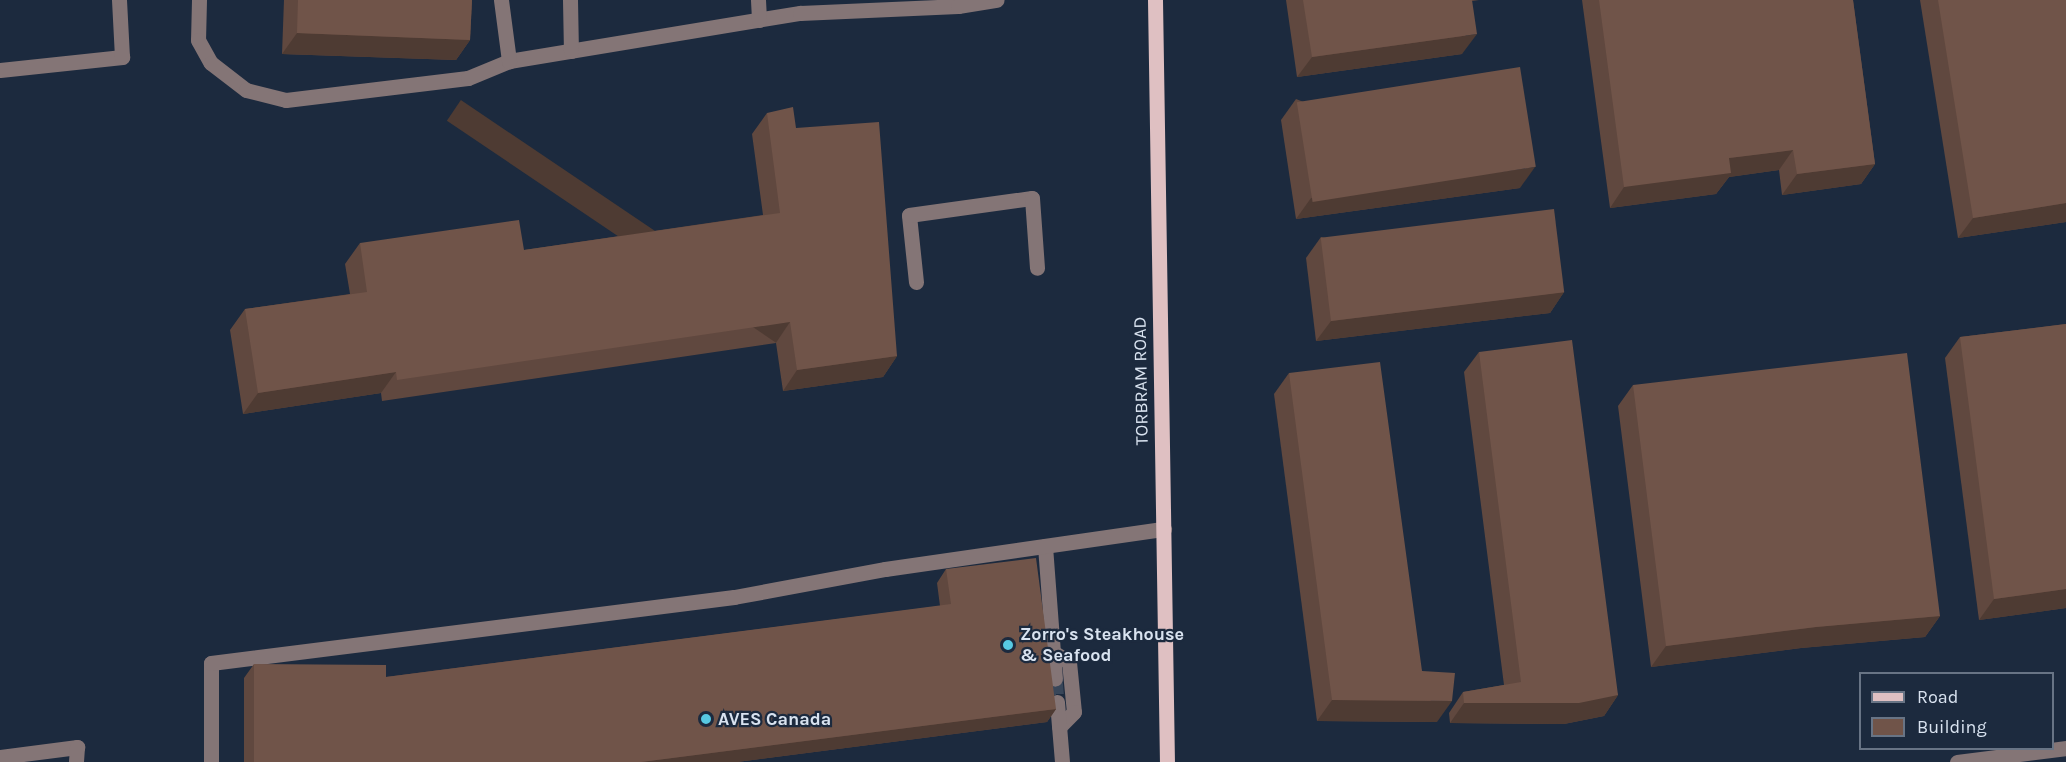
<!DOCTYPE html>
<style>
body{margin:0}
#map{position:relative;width:2066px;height:762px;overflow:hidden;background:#1c2a3e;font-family:Karla,sans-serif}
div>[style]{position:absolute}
.minor-tunnel>*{height:15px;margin-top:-7.5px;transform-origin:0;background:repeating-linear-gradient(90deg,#384659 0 15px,transparent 0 23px)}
.minor>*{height:15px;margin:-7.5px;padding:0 7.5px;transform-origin:7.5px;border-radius:7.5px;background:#847576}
.major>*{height:15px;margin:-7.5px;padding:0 7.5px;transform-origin:7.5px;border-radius:7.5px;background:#dfc0c2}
.wall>*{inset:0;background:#60483f}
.shaded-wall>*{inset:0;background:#4e3b33;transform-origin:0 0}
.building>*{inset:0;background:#705449;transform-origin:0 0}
.dots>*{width:16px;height:16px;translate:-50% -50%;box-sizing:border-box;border:3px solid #1c2a3e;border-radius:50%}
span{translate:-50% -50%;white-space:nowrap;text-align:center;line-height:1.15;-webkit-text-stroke:4.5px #1c2a3e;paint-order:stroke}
.street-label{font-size:18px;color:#d9e3f0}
.poi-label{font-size:18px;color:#d9e3f0;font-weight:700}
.left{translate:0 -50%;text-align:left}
.legend{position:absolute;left:1859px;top:672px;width:195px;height:78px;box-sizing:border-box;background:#1c2a3e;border:2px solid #687485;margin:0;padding:8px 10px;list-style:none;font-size:18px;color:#d9e3f0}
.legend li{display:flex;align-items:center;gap:12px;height:30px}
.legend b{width:30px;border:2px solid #687485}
</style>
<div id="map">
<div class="minor-tunnel">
<div style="left:1055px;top:679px;width:23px;rotate:85deg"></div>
</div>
<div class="minor">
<div style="left:199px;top:0;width:40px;rotate:91.4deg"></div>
<div style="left:198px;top:40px;width:26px;rotate:61deg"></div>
<div style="left:211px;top:63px;width:44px;rotate:37.6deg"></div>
<div style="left:246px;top:90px;width:41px;rotate:14deg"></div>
<div style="left:286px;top:100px;width:183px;rotate:-6.9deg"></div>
<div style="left:468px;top:78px;width:44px;rotate:-22.5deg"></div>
<div style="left:509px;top:61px;width:295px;rotate:-9.4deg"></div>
<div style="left:800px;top:13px;width:158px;rotate:-2.5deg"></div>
<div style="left:958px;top:6px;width:39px;rotate:-9deg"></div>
<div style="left:501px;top:0;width:62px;rotate:82.5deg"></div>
<div style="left:570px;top:0;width:51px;rotate:88.9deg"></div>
<div style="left:758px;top:0;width:20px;rotate:87deg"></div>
<div style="left:0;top:70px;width:123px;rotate:-6.1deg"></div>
<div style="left:122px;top:57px;width:57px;rotate:-93deg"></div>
<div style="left:916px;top:282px;width:67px;rotate:-96deg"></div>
<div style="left:909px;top:215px;width:124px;rotate:-7.9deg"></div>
<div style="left:1032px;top:198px;width:70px;rotate:85.9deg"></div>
<div style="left:1045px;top:546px;width:133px;rotate:85.7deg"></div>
<div style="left:1053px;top:652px;width:19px;rotate:32deg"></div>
<div style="left:1069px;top:662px;width:50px;rotate:84.3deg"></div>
<div style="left:1074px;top:712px;width:21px;rotate:135deg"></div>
<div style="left:1057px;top:702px;width:60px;rotate:85.2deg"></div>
<div style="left:0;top:757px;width:78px;rotate:-7.4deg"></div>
<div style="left:77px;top:747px;width:15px;rotate:94deg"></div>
<div style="left:211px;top:762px;width:99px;rotate:-90deg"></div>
<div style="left:211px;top:663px;width:527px;rotate:-7.19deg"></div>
<div style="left:734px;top:597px;width:154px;rotate:-10.5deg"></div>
<div style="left:885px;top:569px;width:282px;rotate:-8.2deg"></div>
<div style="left:1957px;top:762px;width:110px;rotate:-7.3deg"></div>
</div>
<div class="major">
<div style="left:1155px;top:0;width:762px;rotate:89.1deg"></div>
</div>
<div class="wall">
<div style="clip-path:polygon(284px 0,472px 0,470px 40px,456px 60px,282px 54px)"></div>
<div style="clip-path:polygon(1286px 0,1479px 0,1472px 1px,1462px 54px,1297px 77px)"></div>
<div style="clip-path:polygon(1582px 0,1853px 0,1875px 164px,1861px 184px,1782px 195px,1779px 170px,1729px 177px,1716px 194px,1610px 208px)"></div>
<div style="clip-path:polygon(1920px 0,2066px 0,2066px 222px,1958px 238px)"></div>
<div style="clip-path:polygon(1296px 99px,1520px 188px,1296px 219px,1281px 120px)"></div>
<div style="clip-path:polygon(767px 113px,796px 128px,897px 356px,883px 377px,783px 391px,776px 343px,382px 401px,381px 393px,243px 414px,230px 330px,245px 309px,350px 294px,345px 264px,360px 243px,524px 250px,763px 215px,752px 134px)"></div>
<div style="clip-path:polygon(1321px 237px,1564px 292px,1550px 313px,1316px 341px,1306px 258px)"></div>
<div style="clip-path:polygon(2066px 324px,2066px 608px,1979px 620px,1945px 358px,1960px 337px)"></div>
<div style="clip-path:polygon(1479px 352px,1618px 695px,1604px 716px,1564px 724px,1450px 723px,1449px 713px,1463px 692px,1504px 685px,1464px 372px)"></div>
<div style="clip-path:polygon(1289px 373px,1422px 671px,1437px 722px,1317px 721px,1274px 394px)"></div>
<div style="clip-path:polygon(1633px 385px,1940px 616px,1925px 637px,1801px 648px,1651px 667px,1618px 406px)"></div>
<div style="clip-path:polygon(946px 569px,1056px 709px,1047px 722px,737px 762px,244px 762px,244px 678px,254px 664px,386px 677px,940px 606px,937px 583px)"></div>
</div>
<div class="shaded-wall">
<div style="clip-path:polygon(297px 33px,470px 40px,456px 60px,282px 54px)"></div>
<div style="clip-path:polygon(1477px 34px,1462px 54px,1297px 77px,1312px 57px)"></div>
<div style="clip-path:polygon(1793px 150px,1779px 170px,1729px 177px,1716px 194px,1610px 208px,1624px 187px,1729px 158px)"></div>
<div style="clip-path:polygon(1875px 164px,1861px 184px,1782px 195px,1797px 174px)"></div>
<div style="clip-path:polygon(1535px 167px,1520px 188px,1296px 219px,1311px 198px)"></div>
<div style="clip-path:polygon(2066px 203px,2066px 222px,1958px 238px,1973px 218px)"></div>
<div style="clip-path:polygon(1564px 292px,1550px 313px,1316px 341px,1331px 321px)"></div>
<div style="left:790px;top:322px;width:25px;height:397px;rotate:124deg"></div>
<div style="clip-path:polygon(897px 356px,883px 377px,783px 391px,797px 370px)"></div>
<div style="clip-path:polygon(396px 372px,381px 393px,243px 414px,258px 393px)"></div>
<div style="clip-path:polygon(2066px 589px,2066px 608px,1979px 620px,1994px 599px)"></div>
<div style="clip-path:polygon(1940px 616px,1925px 637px,1801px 648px,1651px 667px,1666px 646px,1816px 627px)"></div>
<div style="clip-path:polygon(1618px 695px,1604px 716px,1564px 724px,1450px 723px,1464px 703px)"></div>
<div style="clip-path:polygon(1332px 700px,1452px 701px,1437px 722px,1317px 721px)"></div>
<div style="clip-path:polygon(1056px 709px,1047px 722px,737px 762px,641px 762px)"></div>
</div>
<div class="building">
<div style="clip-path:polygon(298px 0,472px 0,470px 40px,297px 33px)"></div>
<div style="clip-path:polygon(1303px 0,1472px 0,1477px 34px,1312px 57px)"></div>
<div style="clip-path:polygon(1599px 0,1853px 0,1875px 164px,1797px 174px,1793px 150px,1729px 158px,1731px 173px,1624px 187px)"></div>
<div style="clip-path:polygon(1938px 0,2066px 0,2066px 203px,1973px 218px)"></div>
<div style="left:1520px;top:67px;width:101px;height:226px;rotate:81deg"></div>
<div style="clip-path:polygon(793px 107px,796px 128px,879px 122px,897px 356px,797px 370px,790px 322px,397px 380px,396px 372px,258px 393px,245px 309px,367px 292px,360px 243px,519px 220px,524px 250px,780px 213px,767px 113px)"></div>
<div style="left:1554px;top:209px;width:84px;height:235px;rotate:83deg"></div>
<div style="clip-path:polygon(2066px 324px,2066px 589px,1994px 599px,1960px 337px)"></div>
<div style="clip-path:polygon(1572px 340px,1618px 695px,1579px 703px,1464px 703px,1463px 692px,1521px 682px,1479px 352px)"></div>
<div style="clip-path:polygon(1907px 353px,1940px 616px,1816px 627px,1666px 646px,1633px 385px)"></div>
<div style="clip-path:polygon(1380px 362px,1422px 671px,1455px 673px,1452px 701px,1332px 700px,1289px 373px)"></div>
<div style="clip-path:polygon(1036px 558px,1056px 709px,641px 762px,254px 762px,254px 664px,386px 665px,386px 677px,951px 604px,946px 569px)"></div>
</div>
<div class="dots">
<div style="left:1008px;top:645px;background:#57c9e2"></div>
<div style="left:706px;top:719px;background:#57c9e2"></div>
</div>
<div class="street-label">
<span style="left:1141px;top:381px;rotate:-91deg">TORBRAM ROAD</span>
</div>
<div class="poi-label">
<span class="left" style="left:1020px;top:645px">Zorro's Steakhouse<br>&amp; Seafood</span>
<span class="left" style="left:718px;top:719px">AVES Canada</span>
</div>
<ul class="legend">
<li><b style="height:8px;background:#dfc0c2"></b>Road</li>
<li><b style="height:16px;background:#705449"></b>Building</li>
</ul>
</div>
